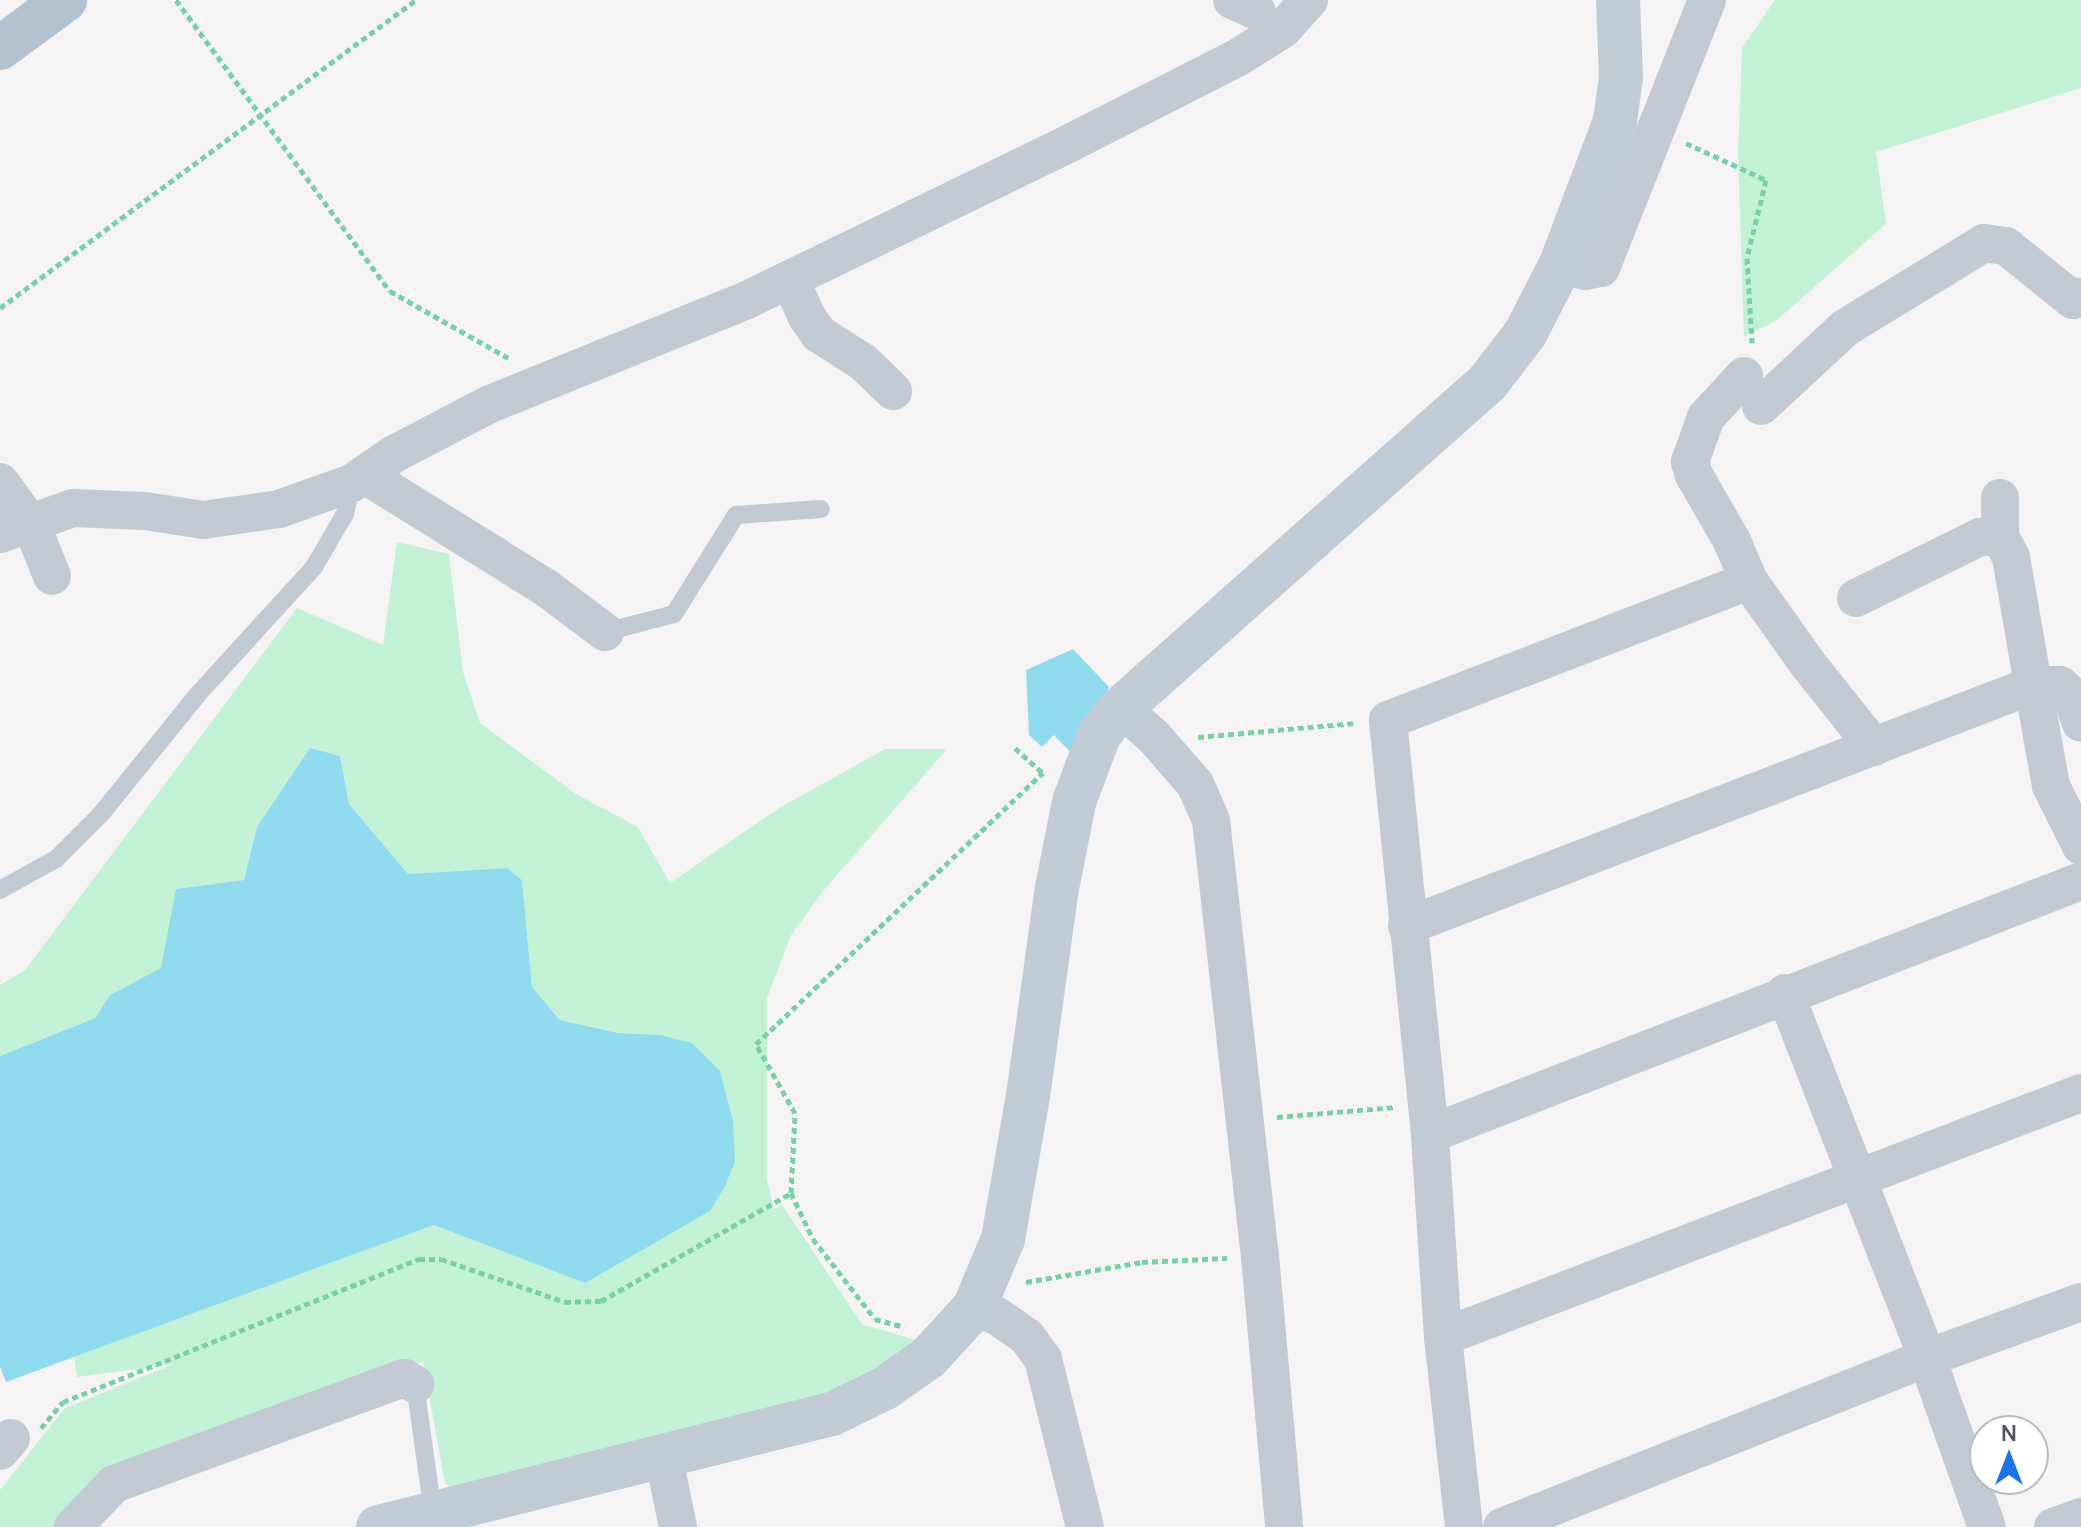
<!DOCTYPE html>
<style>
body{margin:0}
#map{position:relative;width:2081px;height:1527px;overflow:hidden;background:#f5f3f3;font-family:Manrope,sans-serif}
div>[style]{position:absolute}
.green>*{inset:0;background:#c3f1d5}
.water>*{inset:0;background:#90daee}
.path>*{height:5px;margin-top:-2.5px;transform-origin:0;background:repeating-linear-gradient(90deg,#7ad0a6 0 6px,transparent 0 10px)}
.lane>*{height:18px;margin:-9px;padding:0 9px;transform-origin:9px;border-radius:9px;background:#c1cad2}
.street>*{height:38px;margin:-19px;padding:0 19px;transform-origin:19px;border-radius:19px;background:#c1cad2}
.secondary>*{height:44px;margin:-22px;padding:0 22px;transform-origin:22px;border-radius:22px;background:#c1cbd6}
.primary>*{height:44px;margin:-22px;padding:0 22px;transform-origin:22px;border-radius:22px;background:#b3c2d1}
span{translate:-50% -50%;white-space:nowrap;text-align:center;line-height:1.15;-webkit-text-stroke:6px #fff;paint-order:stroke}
.north{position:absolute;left:1969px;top:1415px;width:80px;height:80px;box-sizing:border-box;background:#fff;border:2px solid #b7bbc0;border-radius:50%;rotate:0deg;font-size:22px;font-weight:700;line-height:32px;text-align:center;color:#4a5661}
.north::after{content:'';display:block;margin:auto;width:28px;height:36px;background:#1a73e8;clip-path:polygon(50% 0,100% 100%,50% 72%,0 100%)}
</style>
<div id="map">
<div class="green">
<div style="clip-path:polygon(1775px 0,2081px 0,2081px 88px,1876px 152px,1886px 224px,1777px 320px,1744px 337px,1738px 155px,1742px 48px)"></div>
<div style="clip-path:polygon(397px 542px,449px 554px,463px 672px,480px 723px,576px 794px,638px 827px,670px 883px,779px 808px,885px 749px,947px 749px,824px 890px,791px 935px,767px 998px,767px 1179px,774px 1209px,782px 1205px,862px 1324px,920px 1341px,829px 1398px,452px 1489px,445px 1483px,423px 1362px,317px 1395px,59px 1527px,0 1527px,0 1490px,65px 1408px,174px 1364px,77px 1377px,74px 1357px,434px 1225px,585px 1283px,720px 1071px,692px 1043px,661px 1035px,618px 1033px,561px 1020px,532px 988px,522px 880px,507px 868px,408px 874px,349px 804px,340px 756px,257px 827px,244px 880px,176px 889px,162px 968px,110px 995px,95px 1018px,0 1056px,0 985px,25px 970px,297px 608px,383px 645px)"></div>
</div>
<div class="water">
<div style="clip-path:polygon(1073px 649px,1109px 687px,1075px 757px,1054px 735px,1042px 747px,1029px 735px,1026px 670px)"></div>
<div style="clip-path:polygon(310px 748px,340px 756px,349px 804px,408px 874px,507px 868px,522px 880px,532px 987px,560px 1020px,618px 1033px,661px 1035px,692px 1043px,720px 1071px,733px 1121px,735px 1161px,725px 1186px,710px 1211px,585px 1283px,434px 1225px,6px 1382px,0 1367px,0 1056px,95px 1018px,110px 995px,161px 968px,176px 889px,244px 880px,257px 827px)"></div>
</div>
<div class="path">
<div style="left:176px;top:0;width:361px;rotate:53.7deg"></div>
<div style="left:390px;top:291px;width:138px;rotate:29.5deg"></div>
<div style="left:1686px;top:143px;width:88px;rotate:24.8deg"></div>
<div style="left:1766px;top:180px;width:80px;rotate:103.7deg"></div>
<div style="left:1747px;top:258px;width:85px;rotate:86.6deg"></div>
<div style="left:0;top:308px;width:518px;rotate:-36.52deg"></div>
<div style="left:1198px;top:737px;width:159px;rotate:-5.1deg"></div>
<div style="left:1015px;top:748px;width:39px;rotate:42deg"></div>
<div style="left:1277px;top:1117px;width:118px;rotate:-4.8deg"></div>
<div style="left:791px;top:1193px;width:51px;rotate:64.4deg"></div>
<div style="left:813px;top:1239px;width:101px;rotate:52.2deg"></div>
<div style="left:875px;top:1319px;width:30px;rotate:15deg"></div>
<div style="left:1026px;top:1282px;width:118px;rotate:-9.8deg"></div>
<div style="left:1142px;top:1262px;width:85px;rotate:-2.7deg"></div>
<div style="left:41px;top:1428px;width:34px;rotate:-50deg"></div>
<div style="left:63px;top:1402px;width:384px;rotate:-21.9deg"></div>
<div style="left:419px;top:1259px;width:22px"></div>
<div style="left:441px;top:1259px;width:131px;rotate:19.1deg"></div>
<div style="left:565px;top:1302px;width:36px;rotate:-2deg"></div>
<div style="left:601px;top:1301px;width:219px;rotate:-29.6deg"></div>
<div style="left:791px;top:1193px;width:80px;rotate:-87.1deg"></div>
<div style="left:795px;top:1113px;width:79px;rotate:-119.5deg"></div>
<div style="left:756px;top:1044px;width:395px;rotate:-43.4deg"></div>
</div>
<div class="lane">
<div style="left:605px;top:632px;width:71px;rotate:-14.6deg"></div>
<div style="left:674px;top:614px;width:117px;rotate:-57.9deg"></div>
<div style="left:736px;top:515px;width:85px;rotate:-4deg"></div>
<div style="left:0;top:890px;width:64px;rotate:-29deg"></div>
<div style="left:56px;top:859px;width:64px;rotate:-45deg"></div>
<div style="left:101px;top:814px;width:156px;rotate:-51deg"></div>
<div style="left:199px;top:693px;width:171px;rotate:-47.6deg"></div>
<div style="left:314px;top:567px;width:61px;rotate:-59.7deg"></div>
<div style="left:345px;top:514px;width:32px;rotate:-77deg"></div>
<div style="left:415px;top:1384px;width:130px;rotate:82.1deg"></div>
</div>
<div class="street">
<div style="left:1232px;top:0;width:27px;rotate:24deg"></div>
<div style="left:1561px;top:264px;width:25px;rotate:16deg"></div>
<div style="left:1585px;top:271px;width:16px;rotate:-11deg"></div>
<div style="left:1601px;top:268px;width:288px;rotate:-68.4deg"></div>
<div style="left:790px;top:279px;width:42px;rotate:65.9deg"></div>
<div style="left:807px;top:317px;width:21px;rotate:55deg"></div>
<div style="left:819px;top:334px;width:52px;rotate:32.5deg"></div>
<div style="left:863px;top:362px;width:42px;rotate:44deg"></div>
<div style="left:1744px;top:376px;width:56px;rotate:132.8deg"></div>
<div style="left:1706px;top:417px;width:48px;rotate:109.6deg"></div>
<div style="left:1690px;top:462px;width:14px;rotate:73deg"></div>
<div style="left:1694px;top:475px;width:76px;rotate:60.1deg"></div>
<div style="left:1732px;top:541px;width:43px;rotate:67deg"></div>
<div style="left:1749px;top:581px;width:102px;rotate:54.6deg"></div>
<div style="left:1808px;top:664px;width:106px;rotate:51.5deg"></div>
<div style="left:1761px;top:406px;width:115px;rotate:-42.9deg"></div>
<div style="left:1845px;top:328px;width:163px;rotate:-31.4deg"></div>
<div style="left:1984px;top:243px;width:22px;rotate:8deg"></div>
<div style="left:2006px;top:246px;width:86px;rotate:38.9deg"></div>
<div style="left:2073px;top:300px;width:9px;rotate:-21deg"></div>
<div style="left:365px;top:475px;width:212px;rotate:31.9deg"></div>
<div style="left:545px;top:587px;width:75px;rotate:36.9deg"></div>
<div style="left:0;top:482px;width:52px;rotate:53.6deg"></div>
<div style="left:31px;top:524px;width:56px;rotate:68deg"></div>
<div style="left:2000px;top:498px;width:39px;rotate:90deg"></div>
<div style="left:2000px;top:537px;width:23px;rotate:61deg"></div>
<div style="left:2011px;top:557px;width:130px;rotate:80.2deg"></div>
<div style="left:2033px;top:685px;width:27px"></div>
<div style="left:2060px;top:685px;width:16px;rotate:43deg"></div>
<div style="left:2072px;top:696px;width:28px;rotate:72deg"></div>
<div style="left:0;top:534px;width:77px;rotate:-19.6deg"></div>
<div style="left:73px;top:508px;width:72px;rotate:2.4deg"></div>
<div style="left:145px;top:511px;width:59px;rotate:8.8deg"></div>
<div style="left:203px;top:520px;width:77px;rotate:-8.2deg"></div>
<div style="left:279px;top:509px;width:77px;rotate:-19.6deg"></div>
<div style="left:352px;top:483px;width:51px;rotate:-34.6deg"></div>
<div style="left:394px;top:454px;width:108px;rotate:-27.5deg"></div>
<div style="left:490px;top:404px;width:277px;rotate:-22deg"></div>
<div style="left:747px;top:300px;width:359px;rotate:-25.9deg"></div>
<div style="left:1070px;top:143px;width:187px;rotate:-27deg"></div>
<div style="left:1237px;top:58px;width:54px;rotate:-32.2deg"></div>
<div style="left:1283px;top:29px;width:39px;rotate:-48deg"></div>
<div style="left:1856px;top:598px;width:138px;rotate:-26.2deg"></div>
<div style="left:1980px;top:537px;width:20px"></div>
<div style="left:1121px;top:708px;width:44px;rotate:41.3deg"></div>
<div style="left:1154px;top:737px;width:62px;rotate:48.9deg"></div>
<div style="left:1195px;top:784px;width:39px;rotate:66deg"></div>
<div style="left:1211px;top:820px;width:439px;rotate:83.6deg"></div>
<div style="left:1260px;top:1256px;width:272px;rotate:84.9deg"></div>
<div style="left:1407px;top:926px;width:671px;rotate:-21.06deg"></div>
<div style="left:2033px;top:685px;width:103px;rotate:79.9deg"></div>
<div style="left:2051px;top:786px;width:67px;rotate:63.4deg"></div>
<div style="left:1785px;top:993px;width:392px;rotate:68.7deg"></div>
<div style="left:1927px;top:1358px;width:179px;rotate:70.5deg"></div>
<div style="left:1430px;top:1134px;width:698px;rotate:-21.24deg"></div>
<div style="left:974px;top:1308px;width:24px;rotate:19deg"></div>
<div style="left:997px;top:1316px;width:37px;rotate:35deg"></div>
<div style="left:1027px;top:1337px;width:27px;rotate:54deg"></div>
<div style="left:1043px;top:1359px;width:173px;rotate:76deg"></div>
<div style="left:1443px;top:1337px;width:683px;rotate:-20.93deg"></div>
<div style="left:0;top:1451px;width:17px;rotate:-50deg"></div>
<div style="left:663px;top:1454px;width:75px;rotate:78.4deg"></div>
<div style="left:73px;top:1527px;width:59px;rotate:-46.4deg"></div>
<div style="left:114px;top:1484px;width:309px;rotate:-20.1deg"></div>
<div style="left:404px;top:1378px;width:13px;rotate:29deg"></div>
<div style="left:1464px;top:1527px;width:191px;rotate:-96.3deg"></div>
<div style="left:1443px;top:1337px;width:203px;rotate:-93.7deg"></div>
<div style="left:1430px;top:1134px;width:416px;rotate:-95.8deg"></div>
<div style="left:1388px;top:720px;width:387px;rotate:-21.1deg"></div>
<div style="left:1502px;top:1527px;width:457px;rotate:-21.7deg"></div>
<div style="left:1927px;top:1358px;width:164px;rotate:-20deg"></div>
<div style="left:2053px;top:1527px;width:30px;rotate:-20deg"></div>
</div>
<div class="secondary">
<div style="left:378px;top:1527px;width:468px;rotate:-14deg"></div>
<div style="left:832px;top:1414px;width:59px;rotate:-26.1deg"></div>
<div style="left:885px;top:1388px;width:52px;rotate:-34.9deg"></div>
<div style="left:928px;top:1358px;width:68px;rotate:-47.4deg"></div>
<div style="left:974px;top:1308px;width:75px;rotate:-67.2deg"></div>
<div style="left:1003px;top:1239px;width:145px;rotate:-80.1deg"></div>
<div style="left:1028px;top:1096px;width:210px;rotate:-82.1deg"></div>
<div style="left:1057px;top:888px;width:88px;rotate:-78.8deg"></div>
<div style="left:1074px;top:802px;width:72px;rotate:-69.5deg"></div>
<div style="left:1099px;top:735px;width:35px;rotate:-51deg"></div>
<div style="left:1121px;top:708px;width:491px;rotate:-41.6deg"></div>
<div style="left:1488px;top:382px;width:61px;rotate:-52.4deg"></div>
<div style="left:1525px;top:334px;width:79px;rotate:-62.8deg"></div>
<div style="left:1561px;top:264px;width:153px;rotate:-69.3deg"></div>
<div style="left:1615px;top:121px;width:44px;rotate:-82.2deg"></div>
<div style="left:1621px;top:77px;width:77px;rotate:-92.2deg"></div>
</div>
<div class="primary">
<div style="left:0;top:48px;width:81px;rotate:-36.4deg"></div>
</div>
<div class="north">N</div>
</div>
